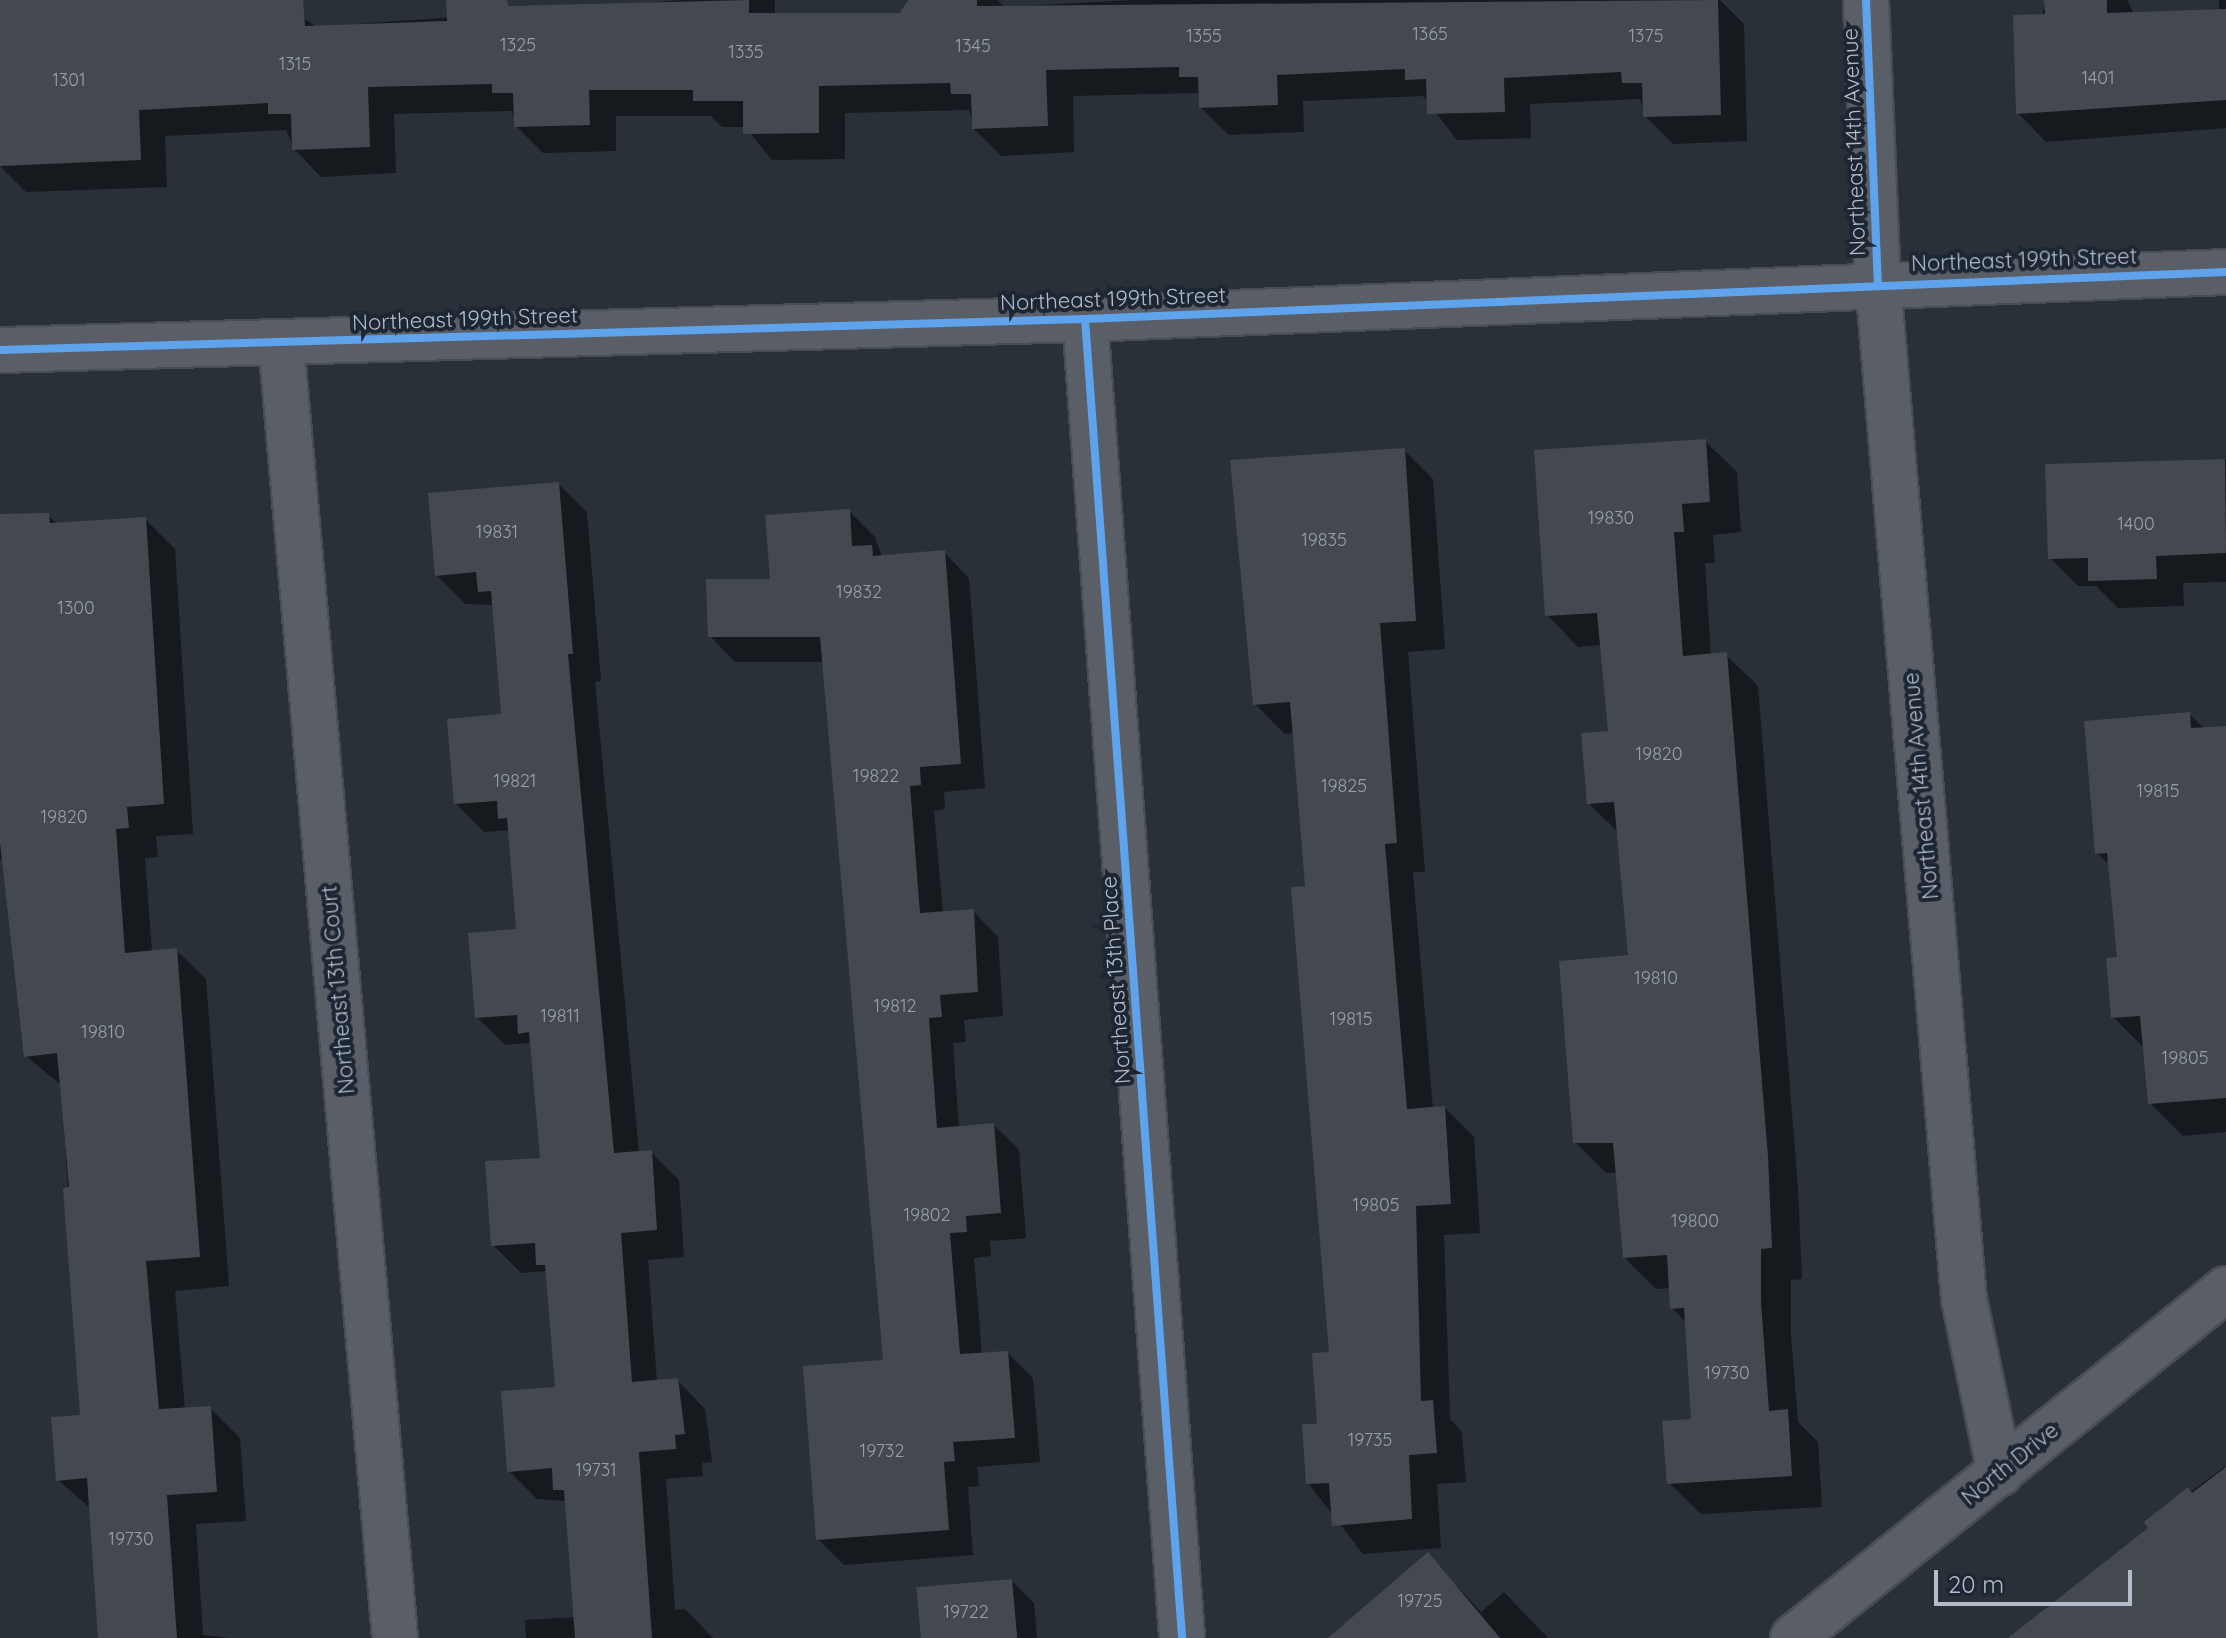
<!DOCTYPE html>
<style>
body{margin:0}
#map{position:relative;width:2226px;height:1638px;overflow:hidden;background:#2a3038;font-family:Quicksand,sans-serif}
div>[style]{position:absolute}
.shadow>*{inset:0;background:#0007}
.building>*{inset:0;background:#444950;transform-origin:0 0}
.roads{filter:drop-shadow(2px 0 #484c53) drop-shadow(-2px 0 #484c53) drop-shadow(0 2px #484c53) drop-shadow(0 -2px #484c53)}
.minor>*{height:44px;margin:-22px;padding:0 22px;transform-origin:22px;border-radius:22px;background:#5a5e66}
.cycleway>*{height:8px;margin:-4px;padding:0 4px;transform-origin:4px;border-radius:4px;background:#60a3ed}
span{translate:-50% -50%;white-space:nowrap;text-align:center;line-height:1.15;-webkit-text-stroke:8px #1d2633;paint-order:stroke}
.number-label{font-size:18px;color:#989fab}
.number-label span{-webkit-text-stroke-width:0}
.street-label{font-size:22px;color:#b4bcc9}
.scale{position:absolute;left:1934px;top:1570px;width:198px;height:36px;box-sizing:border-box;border:4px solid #b4bcc9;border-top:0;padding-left:10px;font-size:24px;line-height:28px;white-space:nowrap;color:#b4bcc9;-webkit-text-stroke:6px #1d2633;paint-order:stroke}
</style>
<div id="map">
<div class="shadow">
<div style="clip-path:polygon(0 0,276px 0,317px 27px,682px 0,775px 0,775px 15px,900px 15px,910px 0,998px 0,1004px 7px,1133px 0,1720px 0,1744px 24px,1747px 141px,1673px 144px,1645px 116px,1640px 99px,1530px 104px,1531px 138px,1457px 140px,1423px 96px,1303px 101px,1304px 132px,1229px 135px,1201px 108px,1198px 93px,1073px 96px,1074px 152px,1001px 156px,974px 129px,969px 110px,845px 113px,845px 159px,772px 160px,745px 127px,722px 127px,711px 116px,616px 116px,616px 151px,543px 153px,516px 126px,512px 111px,394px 114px,396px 173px,321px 177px,294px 149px,286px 130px,165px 136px,167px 187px,26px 192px,0 166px)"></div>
<div style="clip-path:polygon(2046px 0,2127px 0,2134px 14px,2219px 11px,2219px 0,2226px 0,2226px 128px,2046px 142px,2018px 113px)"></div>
<div style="clip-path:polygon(1705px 441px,1737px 472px,1741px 532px,1713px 535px,1715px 563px,1705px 563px,1711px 656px,1726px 655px,1758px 686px,1798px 1188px,1802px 1279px,1791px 1280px,1791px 1335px,1798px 1422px,1818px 1442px,1822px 1507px,1701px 1514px,1669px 1483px,1693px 1421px,1687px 1323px,1672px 1308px,1671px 1288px,1656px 1289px,1624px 1257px,1617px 1173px,1606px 1173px,1575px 1142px,1630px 957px,1619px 833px,1589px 804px,1610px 732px,1602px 645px,1578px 647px,1547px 615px)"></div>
<div style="clip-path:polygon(1404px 450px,1433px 479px,1445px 649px,1408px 652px,1425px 872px,1413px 872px,1433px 1109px,1445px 1108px,1474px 1137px,1480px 1233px,1444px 1235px,1450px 1419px,1462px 1432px,1466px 1482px,1437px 1484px,1441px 1548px,1363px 1554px,1308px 1483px,1331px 1354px,1307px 888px,1294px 733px,1285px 734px,1255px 704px)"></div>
<div style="clip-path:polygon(2226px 459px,2226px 582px,2183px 583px,2184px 606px,2118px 608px,2096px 586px,2078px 586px,2050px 558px,2047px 466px)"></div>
<div style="clip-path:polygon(559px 484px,587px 512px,601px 681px,595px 682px,639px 1153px,651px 1152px,679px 1180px,684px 1257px,648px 1260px,657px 1382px,677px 1380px,705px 1409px,712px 1462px,702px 1463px,703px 1476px,666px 1479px,675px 1610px,685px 1609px,713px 1638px,526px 1638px,525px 1620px,575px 1617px,567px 1501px,537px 1499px,509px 1471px,557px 1389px,546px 1271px,521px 1273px,493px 1245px,542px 1159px,530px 1043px,505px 1045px,477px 1017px,518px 931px,510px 830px,484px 832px,456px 804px,503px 716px,494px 605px,465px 604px,437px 576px)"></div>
<div style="clip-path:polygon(849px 511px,875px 537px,882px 557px,944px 552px,969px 578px,985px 788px,944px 792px,945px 809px,934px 811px,943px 913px,973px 911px,998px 937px,1003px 1016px,964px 1020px,966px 1042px,953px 1043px,959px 1128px,994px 1125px,1019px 1150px,1026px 1238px,990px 1241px,991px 1256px,974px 1258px,982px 1355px,1008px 1353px,1033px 1378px,1040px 1462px,977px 1467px,979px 1486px,968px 1487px,973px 1555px,844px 1565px,818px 1539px,885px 1362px,824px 662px,735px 662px,710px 636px)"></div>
<div style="clip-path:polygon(48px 515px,57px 524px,145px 519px,175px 549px,193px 834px,156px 836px,158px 857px,145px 858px,152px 952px,176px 950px,206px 979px,229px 1286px,175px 1291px,185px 1410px,210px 1408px,240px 1438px,246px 1521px,196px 1524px,203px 1635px,230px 1638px,101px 1638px,91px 1509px,58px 1480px,83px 1417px,61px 1085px,26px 1056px,7px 862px,0 859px,0 517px)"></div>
<div style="clip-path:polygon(2189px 714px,2205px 729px,2226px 728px,2226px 1132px,2183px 1136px,2150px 1103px,2145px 1049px,2113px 1017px,2119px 958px,2111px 866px,2097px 853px)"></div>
<div style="clip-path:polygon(2226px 1466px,2226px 1638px,2014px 1638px,2151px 1528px,2147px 1523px)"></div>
<div style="clip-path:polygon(1428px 1555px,1481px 1612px,1504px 1592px,1548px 1638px,1370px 1638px)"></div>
<div style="clip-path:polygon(1012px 1581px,1034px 1603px,1037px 1638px,922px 1638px)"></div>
</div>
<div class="building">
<div style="clip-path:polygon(0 0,303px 0,305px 26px,447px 21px,446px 0,507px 0,508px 6px,749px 0,749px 13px,900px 13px,908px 0,977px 0,977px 6px,1718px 0,1721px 115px,1643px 117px,1642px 83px,1622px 83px,1621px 72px,1504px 78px,1505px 112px,1427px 114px,1426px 79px,1405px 80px,1405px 69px,1277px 75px,1278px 105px,1199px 108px,1198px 77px,1179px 77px,1179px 67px,1046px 70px,1048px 126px,972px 129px,971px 94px,951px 94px,950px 83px,819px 86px,819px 133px,743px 134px,743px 101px,693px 101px,693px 90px,589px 90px,590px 125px,514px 127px,513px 93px,492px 93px,492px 84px,368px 87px,370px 147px,292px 150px,291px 114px,268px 114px,268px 103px,139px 110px,141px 160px,0 166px)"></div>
<div style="clip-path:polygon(2044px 0,2107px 0,2107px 13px,2226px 9px,2226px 100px,2016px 114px,2013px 15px,2045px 14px)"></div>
<div style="clip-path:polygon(1706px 439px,1710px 502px,1682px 504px,1684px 532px,1674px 532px,1683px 656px,1727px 652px,1768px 1156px,1772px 1248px,1761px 1249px,1761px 1302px,1769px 1411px,1788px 1409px,1792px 1476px,1667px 1484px,1662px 1421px,1691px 1419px,1684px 1308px,1670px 1309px,1667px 1255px,1623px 1258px,1613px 1143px,1573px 1143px,1559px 961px,1628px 955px,1614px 802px,1587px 804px,1581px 733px,1608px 731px,1597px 613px,1545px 616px,1534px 450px)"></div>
<div style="clip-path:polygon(1405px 448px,1416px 621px,1380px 623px,1397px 843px,1385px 844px,1407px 1109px,1445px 1106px,1451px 1204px,1416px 1206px,1421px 1401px,1433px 1400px,1437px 1453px,1409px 1455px,1412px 1519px,1332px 1526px,1329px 1483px,1306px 1484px,1302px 1424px,1317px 1424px,1312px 1353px,1329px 1352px,1291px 887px,1305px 886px,1290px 702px,1253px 705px,1230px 460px)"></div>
<div style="clip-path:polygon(2225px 459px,2226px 553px,2156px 556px,2157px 579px,2088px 581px,2088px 558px,2048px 559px,2045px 464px)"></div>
<div style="clip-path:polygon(559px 482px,573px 654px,568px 654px,614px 1153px,652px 1150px,657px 1230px,621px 1233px,632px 1382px,678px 1378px,685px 1434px,675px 1435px,676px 1449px,639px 1452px,652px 1638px,575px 1638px,564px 1490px,553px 1490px,552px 1468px,507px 1472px,501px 1391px,555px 1387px,545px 1265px,536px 1265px,535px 1243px,491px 1246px,485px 1161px,540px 1158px,529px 1032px,518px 1034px,517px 1015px,475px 1018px,468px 933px,516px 929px,507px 818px,498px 819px,497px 801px,454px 804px,447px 719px,501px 714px,491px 591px,478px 592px,476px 572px,435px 576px,428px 493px)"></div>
<div style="clip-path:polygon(850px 509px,852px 546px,872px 545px,873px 556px,945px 550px,961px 764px,920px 767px,921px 785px,910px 786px,920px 913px,974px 909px,978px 992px,940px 995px,942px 1017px,929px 1018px,937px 1128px,994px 1123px,1001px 1213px,966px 1216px,967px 1232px,950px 1233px,960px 1354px,1008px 1351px,1015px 1438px,953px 1442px,955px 1461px,944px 1462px,949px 1530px,816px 1540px,803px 1366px,883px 1360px,820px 637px,708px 637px,706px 579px,770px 579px,765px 515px)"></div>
<div style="clip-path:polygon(49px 513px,50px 523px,146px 517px,164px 804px,127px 807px,129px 828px,116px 829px,125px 953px,177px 948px,200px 1257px,146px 1261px,159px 1409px,211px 1406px,217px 1492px,167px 1495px,177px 1638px,98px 1638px,87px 1478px,56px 1481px,51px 1417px,80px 1415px,63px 1188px,69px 1187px,57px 1053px,24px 1057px,0 843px,0 514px)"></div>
<div style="clip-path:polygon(2190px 712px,2191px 728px,2226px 726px,2226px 1098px,2148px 1104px,2140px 1016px,2111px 1018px,2106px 958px,2117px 957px,2107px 853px,2095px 854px,2084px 721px)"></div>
<div style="clip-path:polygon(2226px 1467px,2226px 1638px,2008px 1638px,2148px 1528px,2144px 1522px,2188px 1487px,2192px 1493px)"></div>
<div style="clip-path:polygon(1428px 1552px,1500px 1638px,1328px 1638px)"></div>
<div style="left:1012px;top:1579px;width:59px;height:96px;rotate:85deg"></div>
</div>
<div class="roads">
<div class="minor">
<div style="left:1866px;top:0;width:282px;rotate:87.6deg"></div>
<div style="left:1878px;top:282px;width:1021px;rotate:85.17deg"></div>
<div style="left:1964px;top:1299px;width:178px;rotate:78.3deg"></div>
<div style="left:1085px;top:319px;width:1323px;rotate:85.79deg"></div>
<div style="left:281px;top:342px;width:1301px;rotate:84.97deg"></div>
<div style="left:0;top:350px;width:1085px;rotate:-1.64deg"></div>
<div style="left:1085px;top:319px;width:1142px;rotate:-2.36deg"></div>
<div style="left:1793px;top:1638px;width:556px;rotate:-38.87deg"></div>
</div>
</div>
<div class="cycleway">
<div style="left:1866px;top:0;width:282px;rotate:87.6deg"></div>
<div style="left:1085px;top:319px;width:1323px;rotate:85.79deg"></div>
<div style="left:0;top:350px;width:1085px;rotate:-1.64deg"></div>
<div style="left:1085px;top:319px;width:1142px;rotate:-2.36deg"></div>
</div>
<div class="number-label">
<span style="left:1430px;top:34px">1365</span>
<span style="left:1204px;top:36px">1355</span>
<span style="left:1646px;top:36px">1375</span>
<span style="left:518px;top:45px">1325</span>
<span style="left:973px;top:46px">1345</span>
<span style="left:746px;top:52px">1335</span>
<span style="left:295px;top:64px">1315</span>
<span style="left:2098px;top:78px">1401</span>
<span style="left:69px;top:80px">1301</span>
<span style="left:1611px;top:518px">19830</span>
<span style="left:2136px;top:524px">1400</span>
<span style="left:497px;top:532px">19831</span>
<span style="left:1324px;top:540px">19835</span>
<span style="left:859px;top:592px">19832</span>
<span style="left:76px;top:608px">1300</span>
<span style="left:1659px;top:754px">19820</span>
<span style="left:876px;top:776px">19822</span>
<span style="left:515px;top:781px">19821</span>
<span style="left:1344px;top:786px">19825</span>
<span style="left:2158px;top:791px">19815</span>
<span style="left:64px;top:817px">19820</span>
<span style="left:1656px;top:978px">19810</span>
<span style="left:895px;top:1006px">19812</span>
<span style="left:560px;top:1016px">19811</span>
<span style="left:1351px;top:1019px">19815</span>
<span style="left:103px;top:1032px">19810</span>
<span style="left:2185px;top:1058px">19805</span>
<span style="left:1376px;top:1205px">19805</span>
<span style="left:927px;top:1215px">19802</span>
<span style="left:1695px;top:1221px">19800</span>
<span style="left:1727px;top:1373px">19730</span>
<span style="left:1370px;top:1440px">19735</span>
<span style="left:882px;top:1451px">19732</span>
<span style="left:596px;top:1470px">19731</span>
<span style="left:131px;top:1539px">19730</span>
<span style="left:1420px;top:1601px">19725</span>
<span style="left:966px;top:1612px">19722</span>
</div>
<div class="street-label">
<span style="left:1854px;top:142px;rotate:-92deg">Northeast 14th Avenue</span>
<span style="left:2024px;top:260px;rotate:-2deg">Northeast 199th Street</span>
<span style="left:1113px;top:299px;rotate:-2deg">Northeast 199th Street</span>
<span style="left:465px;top:319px;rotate:-2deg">Northeast 199th Street</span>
<span style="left:1921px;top:786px;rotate:-95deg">Northeast 14th Avenue</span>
<span style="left:1116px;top:980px;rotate:-94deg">Northeast 13th Place</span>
<span style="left:338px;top:990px;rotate:-95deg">Northeast 13th Court</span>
<span style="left:2010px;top:1464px;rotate:-39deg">North Drive</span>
</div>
<div class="scale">20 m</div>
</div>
